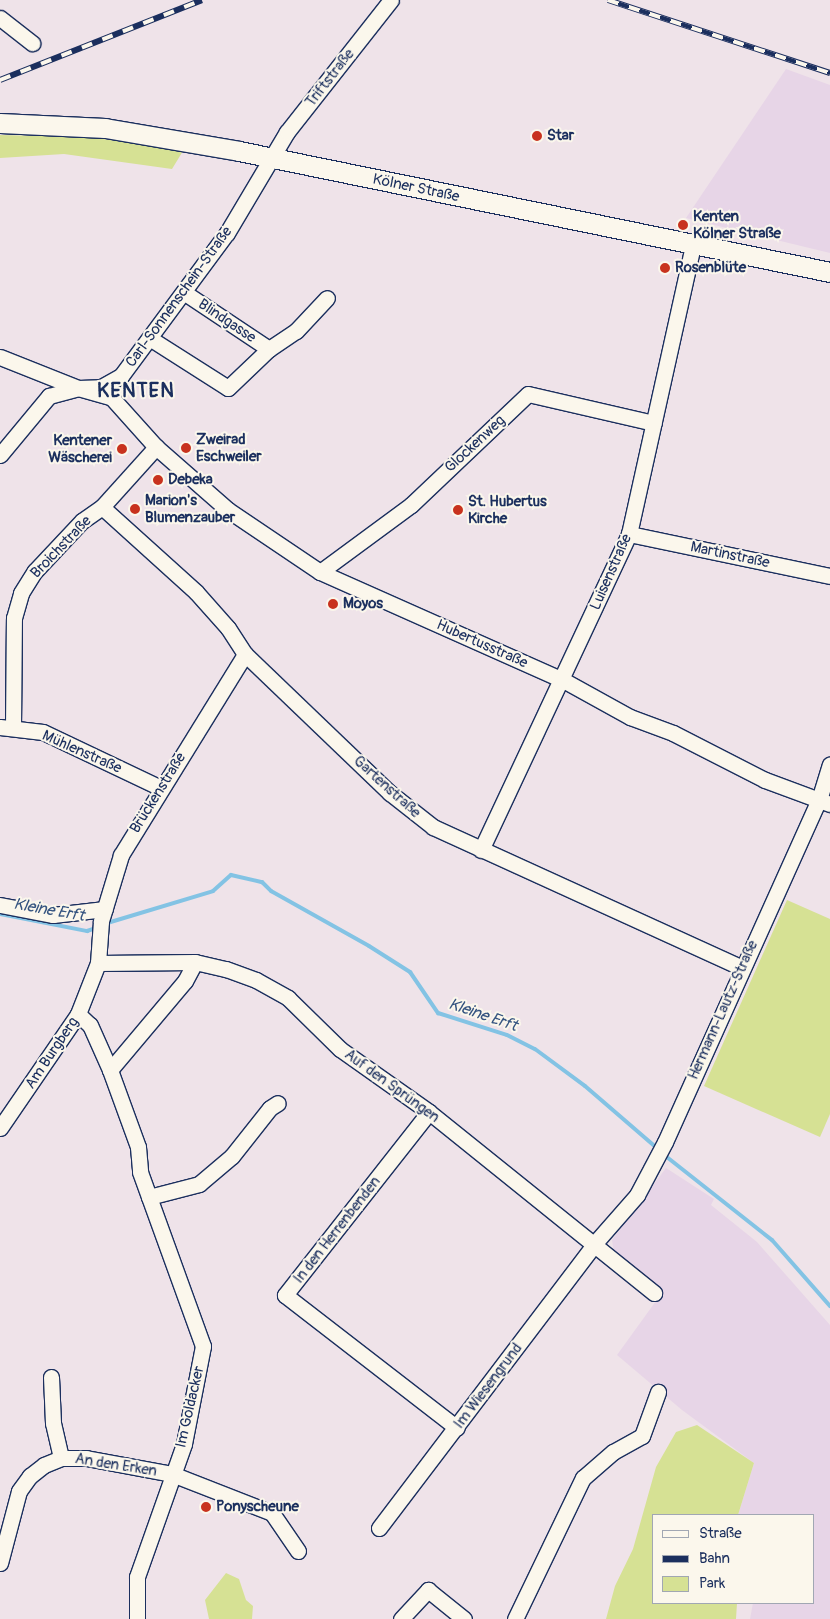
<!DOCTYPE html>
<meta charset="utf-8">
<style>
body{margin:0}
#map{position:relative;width:830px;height:1619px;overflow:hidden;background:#efe3e9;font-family:Pangolin,sans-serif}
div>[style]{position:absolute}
.built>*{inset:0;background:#e7d5e7}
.green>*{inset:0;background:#d6e194}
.stream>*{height:4px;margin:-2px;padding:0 2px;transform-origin:2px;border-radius:2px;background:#83c3e4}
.roads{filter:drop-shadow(1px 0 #1b2f5e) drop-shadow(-1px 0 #1b2f5e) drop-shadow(0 1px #1b2f5e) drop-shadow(0 -1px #1b2f5e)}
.minor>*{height:15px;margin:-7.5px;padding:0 7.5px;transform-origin:7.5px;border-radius:7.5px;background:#fbf7ec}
.major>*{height:19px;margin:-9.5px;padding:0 9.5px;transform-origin:9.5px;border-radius:9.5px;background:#fbf7ec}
.rail>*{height:5.5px;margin-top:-2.75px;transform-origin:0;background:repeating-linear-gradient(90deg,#fbf7ec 0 11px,#1b2f5e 0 22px);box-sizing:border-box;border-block:1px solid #1b2f5e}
.dots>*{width:14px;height:14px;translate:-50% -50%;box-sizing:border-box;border:2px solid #fbf7ec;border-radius:50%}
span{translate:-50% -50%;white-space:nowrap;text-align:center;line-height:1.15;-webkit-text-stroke:4px #fbf7ec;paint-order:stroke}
.street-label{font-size:15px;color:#1b2f5e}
.poi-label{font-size:15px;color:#1b2f5e;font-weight:700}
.left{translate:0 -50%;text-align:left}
.right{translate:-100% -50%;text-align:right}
.water-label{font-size:16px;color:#355480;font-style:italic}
.district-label{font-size:20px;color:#1b2f5e;font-weight:700;letter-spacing:1px}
.legend{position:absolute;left:652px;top:1514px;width:162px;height:90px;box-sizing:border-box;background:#fbf7ec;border:1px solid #a1a7b3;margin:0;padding:6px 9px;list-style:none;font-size:15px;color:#1b2f5e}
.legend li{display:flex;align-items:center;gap:10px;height:25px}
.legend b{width:25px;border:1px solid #a1a7b3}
</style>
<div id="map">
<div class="built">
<div style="clip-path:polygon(786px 69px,830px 85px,830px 253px,686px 218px)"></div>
<div style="clip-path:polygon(666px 1168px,714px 1199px,711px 1205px,757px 1242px,830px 1325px,830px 1619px,750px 1619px,753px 1603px,814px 1603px,814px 1515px,738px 1515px,754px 1463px,682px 1410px,617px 1355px,656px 1301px,614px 1253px,612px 1240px)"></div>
</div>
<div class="green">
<div style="clip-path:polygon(0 135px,90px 137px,183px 151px,172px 169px,64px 154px,0 158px)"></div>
<div style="clip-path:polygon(787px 900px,830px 919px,830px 1114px,820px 1137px,704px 1086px)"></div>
<div style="clip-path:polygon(697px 1425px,754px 1463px,738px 1515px,654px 1515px,654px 1603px,737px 1603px,736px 1619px,606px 1619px,615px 1586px,633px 1549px,656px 1467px,676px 1432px)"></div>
<div style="clip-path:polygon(226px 1573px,239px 1579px,246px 1600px,253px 1606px,252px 1619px,209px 1619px,205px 1600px)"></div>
</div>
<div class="stream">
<div style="left:0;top:914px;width:89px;rotate:11.1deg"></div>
<div style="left:87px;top:931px;width:9px;rotate:-18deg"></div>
<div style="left:104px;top:924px;width:114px;rotate:-16.8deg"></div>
<div style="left:213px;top:891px;width:24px;rotate:-42deg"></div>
<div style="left:231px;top:875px;width:32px;rotate:13deg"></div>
<div style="left:262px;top:882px;width:13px;rotate:45deg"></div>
<div style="left:271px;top:891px;width:112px;rotate:29.3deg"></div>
<div style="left:369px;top:946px;width:49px;rotate:32.4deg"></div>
<div style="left:410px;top:972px;width:50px;rotate:55.7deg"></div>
<div style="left:438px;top:1013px;width:72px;rotate:17.7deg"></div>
<div style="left:507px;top:1035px;width:31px;rotate:27deg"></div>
<div style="left:535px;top:1049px;width:62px;rotate:36.5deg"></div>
<div style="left:585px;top:1086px;width:96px;rotate:40.8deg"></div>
<div style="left:663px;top:1154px;width:139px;rotate:38.3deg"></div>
<div style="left:772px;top:1240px;width:88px;rotate:48.7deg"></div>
</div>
<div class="roads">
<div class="minor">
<div style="left:0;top:18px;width:41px;rotate:38deg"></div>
<div style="left:151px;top:339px;width:91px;rotate:32.5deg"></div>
<div style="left:228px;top:388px;width:57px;rotate:-43.6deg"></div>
<div style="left:269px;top:349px;width:101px;rotate:-146.3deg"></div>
<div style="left:269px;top:349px;width:32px;rotate:-34deg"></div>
<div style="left:296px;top:331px;width:45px;rotate:-46.8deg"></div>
<div style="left:0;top:357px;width:84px;rotate:21.7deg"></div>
<div style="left:78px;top:388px;width:23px;rotate:-2deg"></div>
<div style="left:101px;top:387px;width:23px;rotate:-29deg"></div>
<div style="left:121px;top:376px;width:178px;rotate:-53.5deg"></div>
<div style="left:227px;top:233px;width:117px;rotate:-59.3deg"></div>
<div style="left:287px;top:132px;width:168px;rotate:-51.8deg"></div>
<div style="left:0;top:455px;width:77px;rotate:-50.3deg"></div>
<div style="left:49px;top:396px;width:30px;rotate:-15deg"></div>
<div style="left:78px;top:388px;width:35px;rotate:16deg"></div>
<div style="left:112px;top:398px;width:66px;rotate:48.1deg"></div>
<div style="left:156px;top:447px;width:96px;rotate:41.2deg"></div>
<div style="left:228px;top:510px;width:111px;rotate:34deg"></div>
<div style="left:320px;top:572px;width:266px;rotate:24deg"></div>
<div style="left:563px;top:680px;width:77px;rotate:28.9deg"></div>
<div style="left:630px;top:717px;width:46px;rotate:20.4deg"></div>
<div style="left:673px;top:733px;width:103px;rotate:27.1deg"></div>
<div style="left:765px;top:780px;width:69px;rotate:20.3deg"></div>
<div style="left:102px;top:507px;width:127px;rotate:42.1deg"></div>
<div style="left:196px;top:592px;width:48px;rotate:48.4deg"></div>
<div style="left:228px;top:628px;width:31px;rotate:57deg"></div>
<div style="left:245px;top:654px;width:201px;rotate:43.8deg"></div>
<div style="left:390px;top:793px;width:55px;rotate:38.3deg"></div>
<div style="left:433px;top:827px;width:340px;rotate:24.5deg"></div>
<div style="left:629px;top:534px;width:205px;rotate:11.8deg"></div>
<div style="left:320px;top:572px;width:113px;rotate:-36.4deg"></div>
<div style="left:411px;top:505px;width:161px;rotate:-43.5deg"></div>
<div style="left:528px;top:394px;width:129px;rotate:13deg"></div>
<div style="left:0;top:727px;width:43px;rotate:6.6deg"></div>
<div style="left:43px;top:732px;width:131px;rotate:25.4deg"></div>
<div style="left:13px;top:728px;width:110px;rotate:-89.5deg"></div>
<div style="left:14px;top:618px;width:26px;rotate:-74deg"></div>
<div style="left:21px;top:593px;width:26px;rotate:-58deg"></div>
<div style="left:35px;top:571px;width:69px;rotate:-46.8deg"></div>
<div style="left:82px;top:521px;width:24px;rotate:-35deg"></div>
<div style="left:102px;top:507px;width:81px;rotate:-48deg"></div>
<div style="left:481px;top:850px;width:349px;rotate:-64.9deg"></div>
<div style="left:629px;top:534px;width:296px;rotate:-77.5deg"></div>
<div style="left:0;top:905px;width:54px;rotate:10.7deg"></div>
<div style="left:53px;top:915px;width:52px;rotate:-6.6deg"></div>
<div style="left:98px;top:963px;width:97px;rotate:-0.6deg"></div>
<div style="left:195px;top:962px;width:32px;rotate:13deg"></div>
<div style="left:226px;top:969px;width:32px;rotate:20deg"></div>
<div style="left:256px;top:980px;width:37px;rotate:29deg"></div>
<div style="left:288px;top:998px;width:73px;rotate:44.4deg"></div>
<div style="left:340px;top:1049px;width:109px;rotate:35.3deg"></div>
<div style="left:429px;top:1112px;width:289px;rotate:38.8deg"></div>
<div style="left:78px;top:1014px;width:16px;rotate:43deg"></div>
<div style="left:90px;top:1025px;width:49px;rotate:66deg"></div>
<div style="left:110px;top:1070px;width:82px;rotate:70deg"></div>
<div style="left:138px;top:1147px;width:25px;rotate:85deg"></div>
<div style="left:140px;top:1172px;width:185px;rotate:70.1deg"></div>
<div style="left:203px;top:1346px;width:100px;rotate:101deg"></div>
<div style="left:184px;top:1444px;width:141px;rotate:109.5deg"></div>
<div style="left:137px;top:1577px;width:42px;rotate:90deg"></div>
<div style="left:110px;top:1070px;width:116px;rotate:-49.9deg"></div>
<div style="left:185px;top:981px;width:21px;rotate:-62deg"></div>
<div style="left:429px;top:1112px;width:233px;rotate:128.2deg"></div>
<div style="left:285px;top:1295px;width:217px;rotate:37.7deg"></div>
<div style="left:0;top:1128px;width:138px;rotate:-55.6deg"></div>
<div style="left:78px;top:1014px;width:55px;rotate:-68.6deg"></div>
<div style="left:98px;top:963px;width:42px;rotate:-85.9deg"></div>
<div style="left:101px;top:921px;width:69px;rotate:-73.1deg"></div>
<div style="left:121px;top:855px;width:236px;rotate:-58.3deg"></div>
<div style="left:149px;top:1197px;width:52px;rotate:-14.6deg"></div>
<div style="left:199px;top:1184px;width:43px;rotate:-40.3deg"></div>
<div style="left:232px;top:1156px;width:61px;rotate:-51.6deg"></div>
<div style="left:270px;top:1108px;width:9px;rotate:-32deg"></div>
<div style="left:51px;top:1377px;width:46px;rotate:87.5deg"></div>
<div style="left:53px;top:1423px;width:36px;rotate:77deg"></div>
<div style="left:379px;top:1528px;width:358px;rotate:-52.8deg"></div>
<div style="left:595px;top:1243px;width:64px;rotate:-48.8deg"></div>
<div style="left:637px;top:1195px;width:60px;rotate:-62.2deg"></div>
<div style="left:665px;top:1142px;width:375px;rotate:-65.8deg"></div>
<div style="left:819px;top:800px;width:37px;rotate:-73deg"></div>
<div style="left:0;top:1563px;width:74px;rotate:-75.2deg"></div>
<div style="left:19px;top:1491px;width:19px;rotate:-54deg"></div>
<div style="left:30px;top:1476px;width:18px;rotate:-38deg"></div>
<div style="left:44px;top:1465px;width:18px;rotate:-22deg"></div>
<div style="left:61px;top:1458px;width:25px"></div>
<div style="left:86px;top:1458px;width:87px;rotate:10.5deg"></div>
<div style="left:172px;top:1474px;width:107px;rotate:21.3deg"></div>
<div style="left:272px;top:1513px;width:46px;rotate:55.6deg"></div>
<div style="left:401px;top:1619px;width:40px;rotate:-47deg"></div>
<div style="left:428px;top:1590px;width:46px;rotate:38.9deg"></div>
<div style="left:515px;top:1619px;width:157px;rotate:-64.3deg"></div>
<div style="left:583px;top:1478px;width:40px;rotate:-41deg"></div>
<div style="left:613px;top:1452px;width:33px;rotate:-29deg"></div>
<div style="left:642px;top:1436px;width:47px;rotate:-70deg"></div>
</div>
<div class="major">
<div style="left:0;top:123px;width:105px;rotate:2.7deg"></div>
<div style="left:105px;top:128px;width:136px;rotate:9.7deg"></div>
<div style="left:239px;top:151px;width:603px;rotate:11.57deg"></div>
</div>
</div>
<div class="rail">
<div style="left:608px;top:0;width:234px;rotate:18.2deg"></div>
<div style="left:0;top:80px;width:217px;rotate:-21.6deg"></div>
</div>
<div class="dots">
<div style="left:537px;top:136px;background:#c8321e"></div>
<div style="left:683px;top:225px;background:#c8321e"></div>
<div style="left:665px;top:268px;background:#c8321e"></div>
<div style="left:186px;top:448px;background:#c8321e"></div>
<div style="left:122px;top:449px;background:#c8321e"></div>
<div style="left:158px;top:480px;background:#c8321e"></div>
<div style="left:135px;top:509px;background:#c8321e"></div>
<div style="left:458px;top:510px;background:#c8321e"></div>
<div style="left:333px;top:604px;background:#c8321e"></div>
<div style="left:206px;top:1507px;background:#c8321e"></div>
</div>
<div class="street-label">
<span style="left:330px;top:78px;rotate:-52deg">Triftstraße</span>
<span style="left:416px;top:188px;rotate:12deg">Kölner Straße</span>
<span style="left:179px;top:297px;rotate:-54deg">Carl-Sonnenschein-Straße</span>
<span style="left:227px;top:321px;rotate:34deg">Blindgasse</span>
<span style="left:475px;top:444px;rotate:-43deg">Glockenweg</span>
<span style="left:61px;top:547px;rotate:-46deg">Broichstraße</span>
<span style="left:730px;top:555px;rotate:12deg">Martinstraße</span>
<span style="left:611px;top:572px;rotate:-66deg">Luisenstraße</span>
<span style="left:482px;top:644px;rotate:24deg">Hubertusstraße</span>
<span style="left:82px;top:752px;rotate:24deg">Mühlenstraße</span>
<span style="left:387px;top:787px;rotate:42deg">Gartenstraße</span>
<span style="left:158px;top:793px;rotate:-58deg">Brückenstraße</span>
<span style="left:723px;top:1010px;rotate:-66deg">Hermann-Lautz-Straße</span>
<span style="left:52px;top:1053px;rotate:-56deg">Am Burgberg</span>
<span style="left:392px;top:1086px;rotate:36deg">Auf den Sprüngen</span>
<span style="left:337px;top:1230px;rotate:-52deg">In den Herrenbenden</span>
<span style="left:488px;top:1386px;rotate:-53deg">Im Wiesengrund</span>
<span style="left:190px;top:1407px;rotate:-77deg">Im Goldacker</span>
<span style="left:116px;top:1465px;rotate:9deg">An den Erken</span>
</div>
<div class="poi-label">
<span class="left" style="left:547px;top:136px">Star</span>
<span class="left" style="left:693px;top:225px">Kenten<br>Kölner Straße</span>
<span class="left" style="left:675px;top:268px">Rosenblüte</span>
<span class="left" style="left:196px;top:448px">Zweirad<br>Eschweiler</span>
<span class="right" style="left:112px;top:449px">Kentener<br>Wäscherei</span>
<span class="left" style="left:168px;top:480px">Debeka</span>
<span class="left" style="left:145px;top:509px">Marion's<br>Blumenzauber</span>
<span class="left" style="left:468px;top:510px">St. Hubertus<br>Kirche</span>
<span class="left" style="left:343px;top:604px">Moyos</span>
<span class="left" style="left:216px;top:1507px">Ponyscheune</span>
</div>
<div class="water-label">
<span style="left:49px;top:910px;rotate:10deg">Kleine Erft</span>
<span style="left:483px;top:1015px;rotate:19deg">Kleine Erft</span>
</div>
<div class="district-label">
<span style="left:136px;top:390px">KENTEN</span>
</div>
<ul class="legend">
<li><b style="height:6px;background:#fbf7ec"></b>Straße</li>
<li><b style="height:6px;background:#1b2f5e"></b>Bahn</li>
<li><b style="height:14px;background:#d6e194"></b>Park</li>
</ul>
</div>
